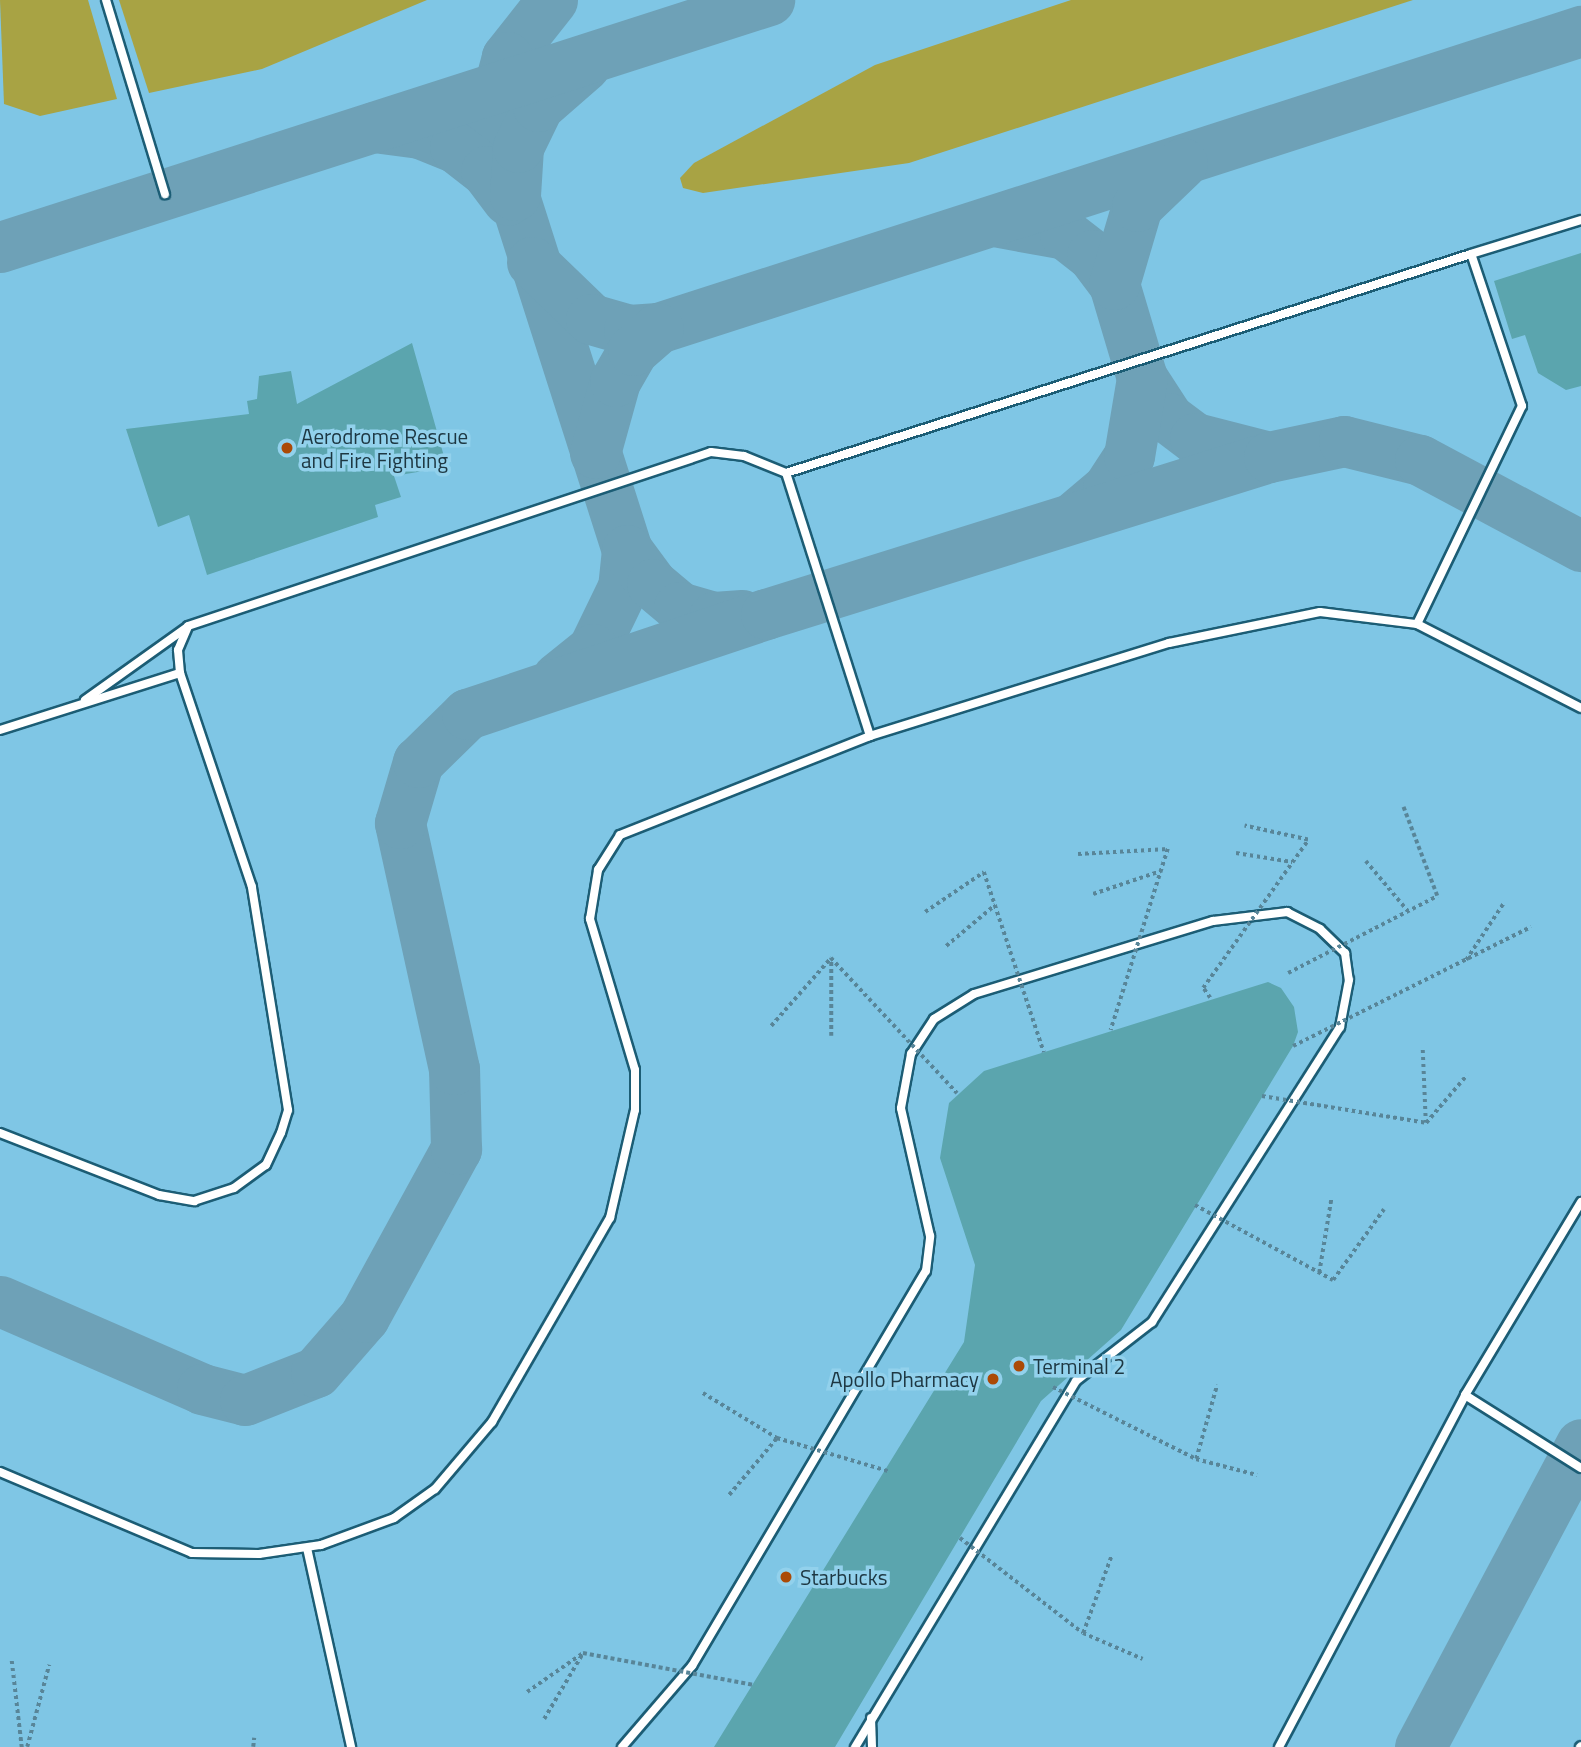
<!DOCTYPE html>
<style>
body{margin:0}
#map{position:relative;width:1581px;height:1747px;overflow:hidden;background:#92d1ec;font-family:"Titillium Web",sans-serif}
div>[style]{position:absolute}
.built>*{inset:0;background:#7fc6e5;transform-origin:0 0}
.green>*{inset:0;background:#a8a344}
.taxiway>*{height:51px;margin:-25.5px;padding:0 25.5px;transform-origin:25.5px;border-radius:25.5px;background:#6ea1b7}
.building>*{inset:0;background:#5ba5ae}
.path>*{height:3.5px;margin-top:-1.75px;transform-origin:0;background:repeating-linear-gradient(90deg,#588598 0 3.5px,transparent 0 7px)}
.roads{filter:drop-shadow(2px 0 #1c5d75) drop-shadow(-2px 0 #1c5d75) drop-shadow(0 2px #1c5d75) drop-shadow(0 -2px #1c5d75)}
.lane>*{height:8px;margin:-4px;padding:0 4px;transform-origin:4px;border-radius:4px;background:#fff}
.path-bridge>*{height:3.5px;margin-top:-1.75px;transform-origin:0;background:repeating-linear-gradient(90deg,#588598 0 3.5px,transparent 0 7px)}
.dots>*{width:19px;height:19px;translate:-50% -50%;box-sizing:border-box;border:4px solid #92d1ec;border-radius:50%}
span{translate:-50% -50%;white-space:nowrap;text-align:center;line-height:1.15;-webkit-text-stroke:7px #92d1ec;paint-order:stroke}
.poi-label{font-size:21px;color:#1d3742}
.left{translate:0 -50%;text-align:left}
.right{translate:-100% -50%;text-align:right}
</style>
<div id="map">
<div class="built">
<div style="left:0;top:0;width:1581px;height:1747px"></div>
</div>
<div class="green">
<div style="clip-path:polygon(0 0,88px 0,117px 99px,40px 116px,4px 104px)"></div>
<div style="clip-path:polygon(119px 0,427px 0,262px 69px,149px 93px)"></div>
<div style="clip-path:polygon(1071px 0,1413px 0,909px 163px,703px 193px,683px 188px,680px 178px,694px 163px,875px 65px)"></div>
</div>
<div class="taxiway">
<div style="left:552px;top:0;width:73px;rotate:128.3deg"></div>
<div style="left:507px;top:57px;width:66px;rotate:104.9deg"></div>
<div style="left:490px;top:121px;width:450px;rotate:72.3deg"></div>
<div style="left:627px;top:550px;width:37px;rotate:96deg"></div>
<div style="left:623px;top:587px;width:69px;rotate:115.8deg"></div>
<div style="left:593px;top:649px;width:46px;rotate:141.1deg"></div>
<div style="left:374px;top:127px;width:46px;rotate:7.4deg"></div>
<div style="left:420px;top:133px;width:38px;rotate:22deg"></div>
<div style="left:455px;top:147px;width:39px;rotate:38deg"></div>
<div style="left:486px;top:171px;width:36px;rotate:53deg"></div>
<div style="left:515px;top:195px;width:48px;rotate:-86.4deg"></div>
<div style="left:518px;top:147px;width:46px;rotate:-64deg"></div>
<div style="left:538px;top:106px;width:62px;rotate:-41.1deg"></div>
<div style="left:999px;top:222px;width:67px;rotate:10.3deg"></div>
<div style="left:1065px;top:234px;width:34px;rotate:38deg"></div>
<div style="left:1092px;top:255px;width:36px;rotate:53deg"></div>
<div style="left:1114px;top:284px;width:98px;rotate:73.4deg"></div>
<div style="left:1142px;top:378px;width:48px;rotate:57deg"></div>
<div style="left:1168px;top:418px;width:34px;rotate:37deg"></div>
<div style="left:1195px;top:438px;width:76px;rotate:14.4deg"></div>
<div style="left:0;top:247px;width:808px;rotate:-17.81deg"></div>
<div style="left:532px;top:262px;width:82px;rotate:44deg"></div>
<div style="left:591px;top:319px;width:40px;rotate:16deg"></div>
<div style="left:629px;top:330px;width:29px;rotate:-4deg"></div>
<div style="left:658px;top:328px;width:970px;rotate:-17.84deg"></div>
<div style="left:1114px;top:284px;width:81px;rotate:-73.6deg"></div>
<div style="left:1137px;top:206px;width:62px;rotate:-43.7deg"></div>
<div style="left:595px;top:453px;width:75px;rotate:-74.5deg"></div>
<div style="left:615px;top:381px;width:36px;rotate:-60deg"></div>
<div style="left:633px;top:350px;width:33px;rotate:-41deg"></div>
<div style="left:1075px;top:516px;width:43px;rotate:-40.3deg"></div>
<div style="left:1108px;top:488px;width:38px;rotate:-57deg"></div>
<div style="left:1129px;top:456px;width:79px;rotate:-80.5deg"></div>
<div style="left:627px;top:550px;width:42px;rotate:53.7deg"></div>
<div style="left:652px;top:584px;width:35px;rotate:40deg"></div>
<div style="left:679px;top:607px;width:36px;rotate:16deg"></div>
<div style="left:714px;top:617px;width:28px;rotate:-4deg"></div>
<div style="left:0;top:1301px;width:220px;rotate:23.5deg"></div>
<div style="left:202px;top:1389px;width:44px;rotate:14.3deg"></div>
<div style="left:245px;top:1400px;width:76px;rotate:-21.5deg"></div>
<div style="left:316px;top:1372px;width:73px;rotate:-48.9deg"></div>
<div style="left:364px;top:1317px;width:192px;rotate:-61.3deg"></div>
<div style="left:456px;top:1149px;width:80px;rotate:-91.4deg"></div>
<div style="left:454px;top:1069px;width:252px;rotate:-102.4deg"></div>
<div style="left:400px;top:823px;width:64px;rotate:-73.6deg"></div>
<div style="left:418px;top:762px;width:69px;rotate:-44.4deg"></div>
<div style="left:467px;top:714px;width:315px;rotate:-18.5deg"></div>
<div style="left:766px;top:614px;width:527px;rotate:-17.33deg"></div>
<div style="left:1269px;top:457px;width:77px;rotate:-12deg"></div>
<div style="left:1344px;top:441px;width:78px;rotate:14deg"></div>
<div style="left:1420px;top:460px;width:183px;rotate:28.1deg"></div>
<div style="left:1420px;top:1747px;width:343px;rotate:-62deg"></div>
</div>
<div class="building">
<div style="clip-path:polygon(1581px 253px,1581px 386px,1566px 390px,1538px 373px,1525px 335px,1512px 339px,1494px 281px)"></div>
<div style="clip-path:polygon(412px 343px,447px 467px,394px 476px,401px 497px,375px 505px,378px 517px,207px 575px,189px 515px,158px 527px,126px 429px,249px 414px,247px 401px,257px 399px,259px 376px,291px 371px,297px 404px)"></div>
<div style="clip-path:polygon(1268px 982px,1281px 988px,1294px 1007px,1298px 1032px,1293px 1046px,1121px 1330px,1041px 1401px,835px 1747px,714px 1747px,964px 1342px,975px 1265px,940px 1158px,949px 1103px,984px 1071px)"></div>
</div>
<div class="path">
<div style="left:1236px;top:853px;width:57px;rotate:9.1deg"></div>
<div style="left:1366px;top:861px;width:65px;rotate:50deg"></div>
<div style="left:1093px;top:894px;width:72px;rotate:-18.7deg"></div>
<div style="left:946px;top:946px;width:64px;rotate:-39.9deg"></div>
<div style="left:1466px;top:960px;width:67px;rotate:-56.5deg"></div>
<div style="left:831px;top:1036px;width:78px;rotate:-90deg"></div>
<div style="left:1423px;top:1050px;width:73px;rotate:87.6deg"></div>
<div style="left:1319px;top:1273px;width:74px;rotate:-80.7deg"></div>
<div style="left:1196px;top:1459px;width:77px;rotate:-74.2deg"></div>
<div style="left:729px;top:1495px;width:75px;rotate:-49.9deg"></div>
<div style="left:1083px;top:1633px;width:81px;rotate:-69.8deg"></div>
<div style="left:12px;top:1661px;width:87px;rotate:83.4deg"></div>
<div style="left:544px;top:1719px;width:77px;rotate:-59.4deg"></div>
<div style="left:27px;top:1747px;width:85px;rotate:-75deg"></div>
<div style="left:253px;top:1747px;width:9px;rotate:-84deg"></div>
</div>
<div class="roads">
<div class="lane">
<div style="left:106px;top:0;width:203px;rotate:73.1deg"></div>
<div style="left:1417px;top:624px;width:184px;rotate:27.1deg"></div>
<div style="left:85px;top:700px;width:124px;rotate:-35.5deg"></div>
<div style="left:0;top:730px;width:189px;rotate:-17.6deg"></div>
<div style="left:870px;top:736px;width:276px;rotate:-107.7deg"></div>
<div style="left:786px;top:473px;width:719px;rotate:-17.73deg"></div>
<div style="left:0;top:1133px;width:171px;rotate:21.3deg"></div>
<div style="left:159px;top:1195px;width:36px;rotate:10deg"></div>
<div style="left:194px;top:1201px;width:42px;rotate:-18deg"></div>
<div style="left:234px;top:1188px;width:39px;rotate:-36deg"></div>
<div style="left:266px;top:1165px;width:35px;rotate:-65deg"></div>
<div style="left:281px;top:1133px;width:24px;rotate:-73deg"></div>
<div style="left:288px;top:1110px;width:226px;rotate:-99.2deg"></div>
<div style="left:252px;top:887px;width:226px;rotate:-108.6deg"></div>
<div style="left:180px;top:673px;width:23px;rotate:-95deg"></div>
<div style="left:178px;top:650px;width:26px;rotate:-67deg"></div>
<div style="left:188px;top:626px;width:551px;rotate:-18.4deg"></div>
<div style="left:711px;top:452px;width:33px;rotate:7deg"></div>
<div style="left:744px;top:456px;width:45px;rotate:22deg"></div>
<div style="left:1581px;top:1202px;width:225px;rotate:121deg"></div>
<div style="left:1465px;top:1395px;width:137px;rotate:32.2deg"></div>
<div style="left:0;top:1472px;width:208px;rotate:22.9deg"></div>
<div style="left:192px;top:1553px;width:67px;rotate:0.9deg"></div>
<div style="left:259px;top:1554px;width:63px;rotate:-8.3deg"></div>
<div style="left:321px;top:1545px;width:78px;rotate:-20.3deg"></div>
<div style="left:394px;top:1518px;width:50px;rotate:-35.3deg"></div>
<div style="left:435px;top:1489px;width:88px;rotate:-49.6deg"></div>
<div style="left:492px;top:1422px;width:236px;rotate:-60deg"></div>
<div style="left:610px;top:1218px;width:111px;rotate:-77deg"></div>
<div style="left:635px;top:1110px;width:40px;rotate:-90deg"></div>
<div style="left:635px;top:1070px;width:158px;rotate:-106.6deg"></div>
<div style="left:590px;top:919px;width:50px;rotate:-80.7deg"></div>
<div style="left:598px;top:870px;width:41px;rotate:-57.8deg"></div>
<div style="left:620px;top:835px;width:269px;rotate:-21.6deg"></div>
<div style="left:870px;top:736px;width:313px;rotate:-17.3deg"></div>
<div style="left:1169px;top:643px;width:154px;rotate:-11.6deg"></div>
<div style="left:1320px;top:612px;width:98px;rotate:7.1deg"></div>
<div style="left:1417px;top:624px;width:242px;rotate:-64.3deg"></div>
<div style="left:1522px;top:406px;width:160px;rotate:-108.5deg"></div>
<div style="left:1471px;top:254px;width:115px;rotate:-17.2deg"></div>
<div style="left:307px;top:1548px;width:204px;rotate:77.5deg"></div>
<div style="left:871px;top:1718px;width:29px;rotate:88deg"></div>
<div style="left:622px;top:1747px;width:107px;rotate:-49.2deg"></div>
<div style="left:692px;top:1666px;width:459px;rotate:-59.4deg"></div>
<div style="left:926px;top:1271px;width:35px;rotate:-83deg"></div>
<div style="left:930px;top:1236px;width:131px;rotate:-102.8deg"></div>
<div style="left:901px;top:1108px;width:55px;rotate:-79.5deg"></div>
<div style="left:911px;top:1054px;width:42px;rotate:-56.7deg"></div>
<div style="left:934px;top:1019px;width:47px;rotate:-32deg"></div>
<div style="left:974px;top:994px;width:250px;rotate:-17deg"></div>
<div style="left:1213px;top:921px;width:75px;rotate:-6.9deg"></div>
<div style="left:1287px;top:912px;width:37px;rotate:27deg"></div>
<div style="left:1320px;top:929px;width:35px;rotate:44deg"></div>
<div style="left:1345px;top:953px;width:27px;rotate:82deg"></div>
<div style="left:1349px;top:980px;width:48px;rotate:100.8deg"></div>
<div style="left:1340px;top:1027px;width:350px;rotate:122.5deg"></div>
<div style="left:1152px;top:1322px;width:96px;rotate:142.2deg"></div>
<div style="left:1076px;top:1381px;width:428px;rotate:121.1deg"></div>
<div style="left:1279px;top:1747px;width:398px;rotate:-62.1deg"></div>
<div style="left:1580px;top:1747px;width:1px;rotate:-45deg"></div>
</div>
</div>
<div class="path-bridge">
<div style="left:1078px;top:854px;width:90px;rotate:-3.2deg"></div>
<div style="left:1168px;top:849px;width:190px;rotate:107.5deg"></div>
<div style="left:925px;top:912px;width:71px;rotate:-34.1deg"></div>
<div style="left:984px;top:872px;width:190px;rotate:71.6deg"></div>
<div style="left:1288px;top:973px;width:168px;rotate:-27.3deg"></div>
<div style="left:1437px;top:896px;width:98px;rotate:-110.8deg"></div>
<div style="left:1210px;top:998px;width:12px;rotate:-125deg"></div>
<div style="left:1203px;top:988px;width:181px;rotate:-54.6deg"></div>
<div style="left:1308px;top:840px;width:65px;rotate:-167.5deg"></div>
<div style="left:771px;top:1026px;width:91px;rotate:-48.6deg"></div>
<div style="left:831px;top:958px;width:185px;rotate:47deg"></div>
<div style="left:1293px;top:1046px;width:266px;rotate:-26.6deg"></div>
<div style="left:1262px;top:1096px;width:166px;rotate:9.3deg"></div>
<div style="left:1426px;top:1123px;width:63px;rotate:-49.5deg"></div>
<div style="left:1195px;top:1205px;width:157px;rotate:28.5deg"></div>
<div style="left:1333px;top:1280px;width:87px;rotate:-54.3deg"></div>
<div style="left:1053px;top:1387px;width:160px;rotate:26.7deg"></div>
<div style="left:1196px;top:1459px;width:63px;rotate:14.7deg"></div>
<div style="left:703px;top:1393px;width:87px;rotate:31.3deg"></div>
<div style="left:777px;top:1438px;width:116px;rotate:16.6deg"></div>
<div style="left:960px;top:1538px;width:155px;rotate:37.7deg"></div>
<div style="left:1083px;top:1633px;width:65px;rotate:23.4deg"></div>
<div style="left:527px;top:1692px;width:68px;rotate:-34.9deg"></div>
<div style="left:583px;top:1653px;width:174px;rotate:10.6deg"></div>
</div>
<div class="dots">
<div style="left:287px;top:448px;background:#ab4a07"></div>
<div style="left:1019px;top:1366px;background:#ab4a07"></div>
<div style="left:993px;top:1379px;background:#ab4a07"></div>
<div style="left:786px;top:1577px;background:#ab4a07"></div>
</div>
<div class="poi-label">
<span class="left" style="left:301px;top:448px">Aerodrome Rescue<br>and Fire Fighting</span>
<span class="left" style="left:1033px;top:1366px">Terminal 2</span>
<span class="right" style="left:979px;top:1379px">Apollo Pharmacy</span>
<span class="left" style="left:800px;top:1577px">Starbucks</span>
</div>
</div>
